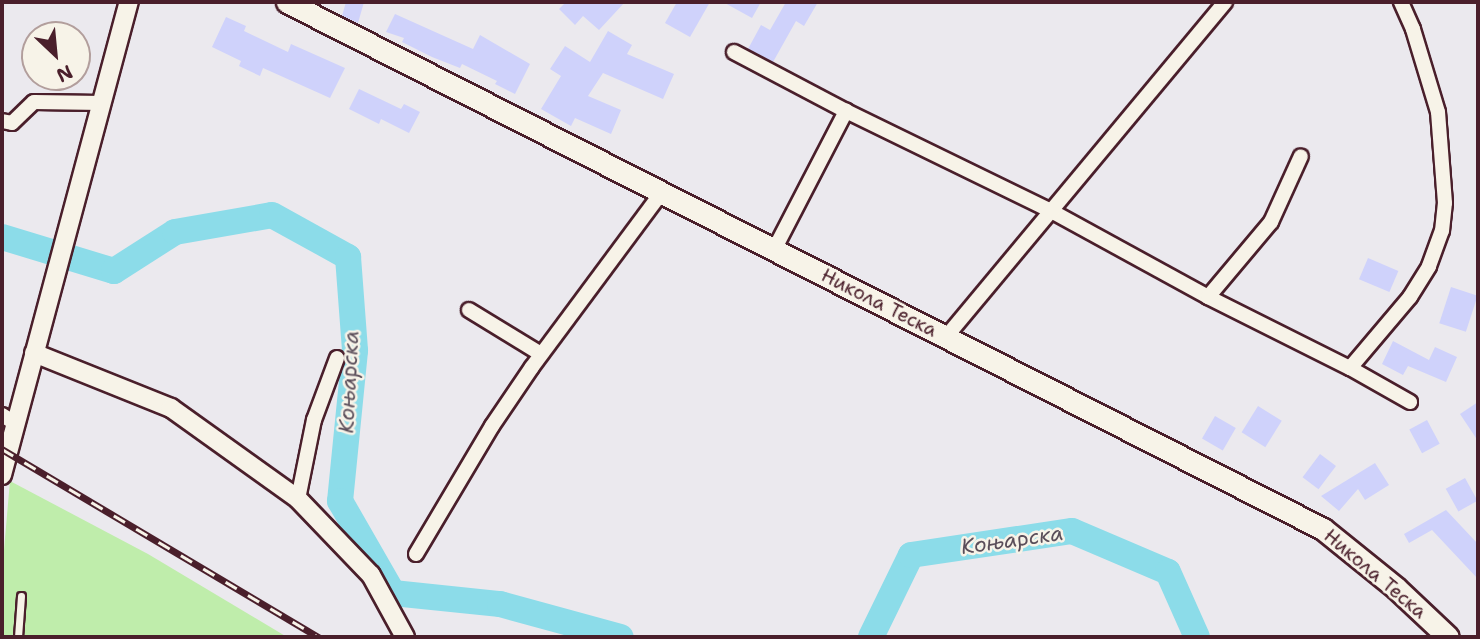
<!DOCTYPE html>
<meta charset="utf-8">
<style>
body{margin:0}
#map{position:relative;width:1480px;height:639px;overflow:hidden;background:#ebe9ee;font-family:"Shantell Sans",sans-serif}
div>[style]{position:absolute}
.green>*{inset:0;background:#bfedab}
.river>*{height:26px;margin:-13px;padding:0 13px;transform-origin:13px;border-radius:13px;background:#8cdce9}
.building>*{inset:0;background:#cfd2fb;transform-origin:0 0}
.roads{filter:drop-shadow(2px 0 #4a1f2b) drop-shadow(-2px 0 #4a1f2b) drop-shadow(0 2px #4a1f2b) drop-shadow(0 -2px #4a1f2b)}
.service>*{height:7px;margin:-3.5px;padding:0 3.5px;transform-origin:3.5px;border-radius:3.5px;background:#f7f3e8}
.minor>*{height:14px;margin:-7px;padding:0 7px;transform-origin:7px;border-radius:7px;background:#f7f3e8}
.tertiary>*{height:18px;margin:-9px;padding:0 9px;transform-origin:9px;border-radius:9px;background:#f7f3e8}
.secondary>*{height:21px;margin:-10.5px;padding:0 10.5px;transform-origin:10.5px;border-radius:10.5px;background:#f7f3e8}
.rail>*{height:7px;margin-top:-3.5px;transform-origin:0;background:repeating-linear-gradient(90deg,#f7f3e8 0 13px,#4a1f2b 0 26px);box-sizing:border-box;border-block:2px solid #4a1f2b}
span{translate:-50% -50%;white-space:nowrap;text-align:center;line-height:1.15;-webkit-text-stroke:5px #f7f3e8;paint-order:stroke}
.street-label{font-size:19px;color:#4a1f2b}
.water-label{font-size:21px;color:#5a4e5a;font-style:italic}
.frame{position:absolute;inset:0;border:4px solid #4a1f2b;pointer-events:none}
.north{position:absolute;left:21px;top:21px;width:70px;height:70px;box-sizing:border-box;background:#f7f3e8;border:2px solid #b29e9c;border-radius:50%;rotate:154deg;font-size:19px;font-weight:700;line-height:28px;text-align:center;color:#4a1f2b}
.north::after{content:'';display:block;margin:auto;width:24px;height:32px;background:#4a1f2b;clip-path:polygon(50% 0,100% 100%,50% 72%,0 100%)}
</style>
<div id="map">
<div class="green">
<div style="clip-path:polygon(10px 481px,148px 554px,287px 637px,2px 637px,2px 573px)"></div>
</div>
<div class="river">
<div style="left:2px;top:237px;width:117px;rotate:16.9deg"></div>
<div style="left:114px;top:271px;width:72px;rotate:-32.6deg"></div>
<div style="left:175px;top:232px;width:98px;rotate:-9.9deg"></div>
<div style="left:272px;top:215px;width:87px;rotate:28.9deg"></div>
<div style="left:348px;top:257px;width:94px;rotate:85.7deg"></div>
<div style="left:355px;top:351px;width:151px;rotate:95.7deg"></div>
<div style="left:340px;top:501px;width:106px;rotate:60.1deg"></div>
<div style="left:393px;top:593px;width:108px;rotate:5.9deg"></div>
<div style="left:500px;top:604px;width:125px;rotate:15.3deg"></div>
<div style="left:871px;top:637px;width:91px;rotate:-64deg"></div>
<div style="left:911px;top:555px;width:163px;rotate:-8.5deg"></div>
<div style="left:1072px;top:531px;width:104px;rotate:23.1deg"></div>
<div style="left:1168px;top:572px;width:71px;rotate:66deg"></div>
</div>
<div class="building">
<div style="clip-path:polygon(346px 2px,364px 2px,358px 23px,342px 16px)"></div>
<div style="clip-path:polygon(566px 2px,625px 2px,599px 30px,583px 16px,575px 25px,559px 9px)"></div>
<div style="clip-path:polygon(677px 2px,710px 2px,690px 37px,665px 23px)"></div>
<div style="clip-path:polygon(723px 2px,761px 2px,752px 18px)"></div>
<div style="clip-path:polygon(786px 2px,818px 2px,804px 26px,796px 21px,773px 62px,748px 49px,761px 25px,770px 30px)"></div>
<div style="clip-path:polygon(395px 14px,473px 49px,480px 35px,530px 64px,515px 94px,495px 84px,497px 81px,462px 64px,460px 68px,432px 57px,402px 42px,404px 38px,386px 32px)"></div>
<div style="clip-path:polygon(226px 17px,246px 26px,244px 31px,288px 52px,291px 44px,345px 68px,330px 98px,263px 68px,260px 76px,239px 66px,241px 61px,212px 47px)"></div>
<div style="clip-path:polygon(608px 31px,632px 45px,627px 54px,674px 74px,663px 99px,603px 73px,588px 96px,621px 110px,611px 134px,575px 118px,571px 126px,541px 109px,561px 76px,550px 69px,565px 46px,590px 62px)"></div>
<div style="clip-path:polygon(359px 89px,401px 109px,404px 104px,420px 112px,409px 133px,381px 119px,379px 124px,349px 109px)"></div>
<div style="left:1368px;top:258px;width:33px;height:23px;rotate:23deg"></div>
<div style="left:1451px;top:287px;width:28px;height:38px;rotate:18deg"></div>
<div style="clip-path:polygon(1393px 341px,1429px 360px,1435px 347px,1457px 357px,1446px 382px,1408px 366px,1403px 375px,1382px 364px)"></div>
<div style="clip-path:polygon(1478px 402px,1478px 441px,1460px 414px)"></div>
<div style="left:1258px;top:406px;width:28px;height:31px;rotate:32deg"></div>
<div style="left:1215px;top:416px;width:24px;height:26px;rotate:30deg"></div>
<div style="left:1427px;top:420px;width:27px;height:20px;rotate:62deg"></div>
<div style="left:1320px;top:454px;width:20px;height:29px;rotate:37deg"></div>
<div style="clip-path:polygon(1375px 463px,1389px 485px,1365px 500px,1358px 489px,1339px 511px,1321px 496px)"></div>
<div style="left:1465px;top:478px;width:26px;height:22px;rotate:61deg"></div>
<div style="clip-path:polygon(1446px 510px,1478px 544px,1478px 579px,1432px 530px,1409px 543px,1404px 534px)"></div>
</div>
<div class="roads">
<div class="service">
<div style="left:18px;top:637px;width:41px;rotate:-85.8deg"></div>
</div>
<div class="minor">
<div style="left:734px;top:52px;width:127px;rotate:27.8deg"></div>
<div style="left:846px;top:111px;width:230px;rotate:26deg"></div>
<div style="left:1053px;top:212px;width:177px;rotate:28.7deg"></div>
<div style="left:1208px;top:297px;width:159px;rotate:26.6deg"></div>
<div style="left:1350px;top:368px;width:69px;rotate:29.5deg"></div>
<div style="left:2px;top:121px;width:10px;rotate:11deg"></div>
<div style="left:12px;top:123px;width:30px;rotate:-44deg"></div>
<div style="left:34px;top:102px;width:68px;rotate:0.8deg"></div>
<div style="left:774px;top:250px;width:157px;rotate:-62.6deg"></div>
<div style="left:1208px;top:297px;width:98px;rotate:-50deg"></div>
<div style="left:1271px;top:222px;width:72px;rotate:-65.6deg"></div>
<div style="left:469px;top:310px;width:84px;rotate:31.4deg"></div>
<div style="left:946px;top:337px;width:436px;rotate:-50.2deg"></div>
<div style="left:1350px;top:368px;width:93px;rotate:-49.8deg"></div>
<div style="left:1410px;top:297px;width:36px;rotate:-58deg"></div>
<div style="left:1429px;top:266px;width:37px;rotate:-70deg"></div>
<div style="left:1442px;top:231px;width:28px;rotate:-84deg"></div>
<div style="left:1445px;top:203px;width:91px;rotate:-94.4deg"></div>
<div style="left:1438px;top:112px;width:87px;rotate:-106.8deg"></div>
<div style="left:1413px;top:29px;width:30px;rotate:-114deg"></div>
<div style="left:2px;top:415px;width:15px;rotate:32deg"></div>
<div style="left:298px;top:499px;width:81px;rotate:-78.6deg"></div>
<div style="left:314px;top:420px;width:66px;rotate:-69.6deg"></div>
<div style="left:416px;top:554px;width:149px;rotate:-59.3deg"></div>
<div style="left:492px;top:426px;width:71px;rotate:-55.9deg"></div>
<div style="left:532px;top:367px;width:217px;rotate:-53.4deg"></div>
</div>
<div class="tertiary">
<div style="left:34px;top:353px;width:148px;rotate:21.9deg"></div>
<div style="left:171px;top:408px;width:156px;rotate:35.6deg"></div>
<div style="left:298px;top:499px;width:105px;rotate:46.2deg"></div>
<div style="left:371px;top:575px;width:71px;rotate:61.3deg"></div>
<div style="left:2px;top:475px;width:490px;rotate:-75deg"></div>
</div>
<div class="secondary">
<div style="left:287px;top:2px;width:1162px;rotate:26.96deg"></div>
<div style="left:1323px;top:529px;width:94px;rotate:38.9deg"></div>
<div style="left:1396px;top:588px;width:71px;rotate:43.3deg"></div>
</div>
</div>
<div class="rail">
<div style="left:2px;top:449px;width:369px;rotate:30.7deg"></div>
</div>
<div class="street-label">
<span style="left:879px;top:303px;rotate:27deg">Никола Теска</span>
<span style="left:1375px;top:574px;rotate:40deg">Никола Теска</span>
</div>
<div class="water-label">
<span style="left:349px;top:382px;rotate:-87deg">Коњарска</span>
<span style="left:1012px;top:540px;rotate:-8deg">Коњарска</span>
</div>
<div class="frame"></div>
<div class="north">N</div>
</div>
